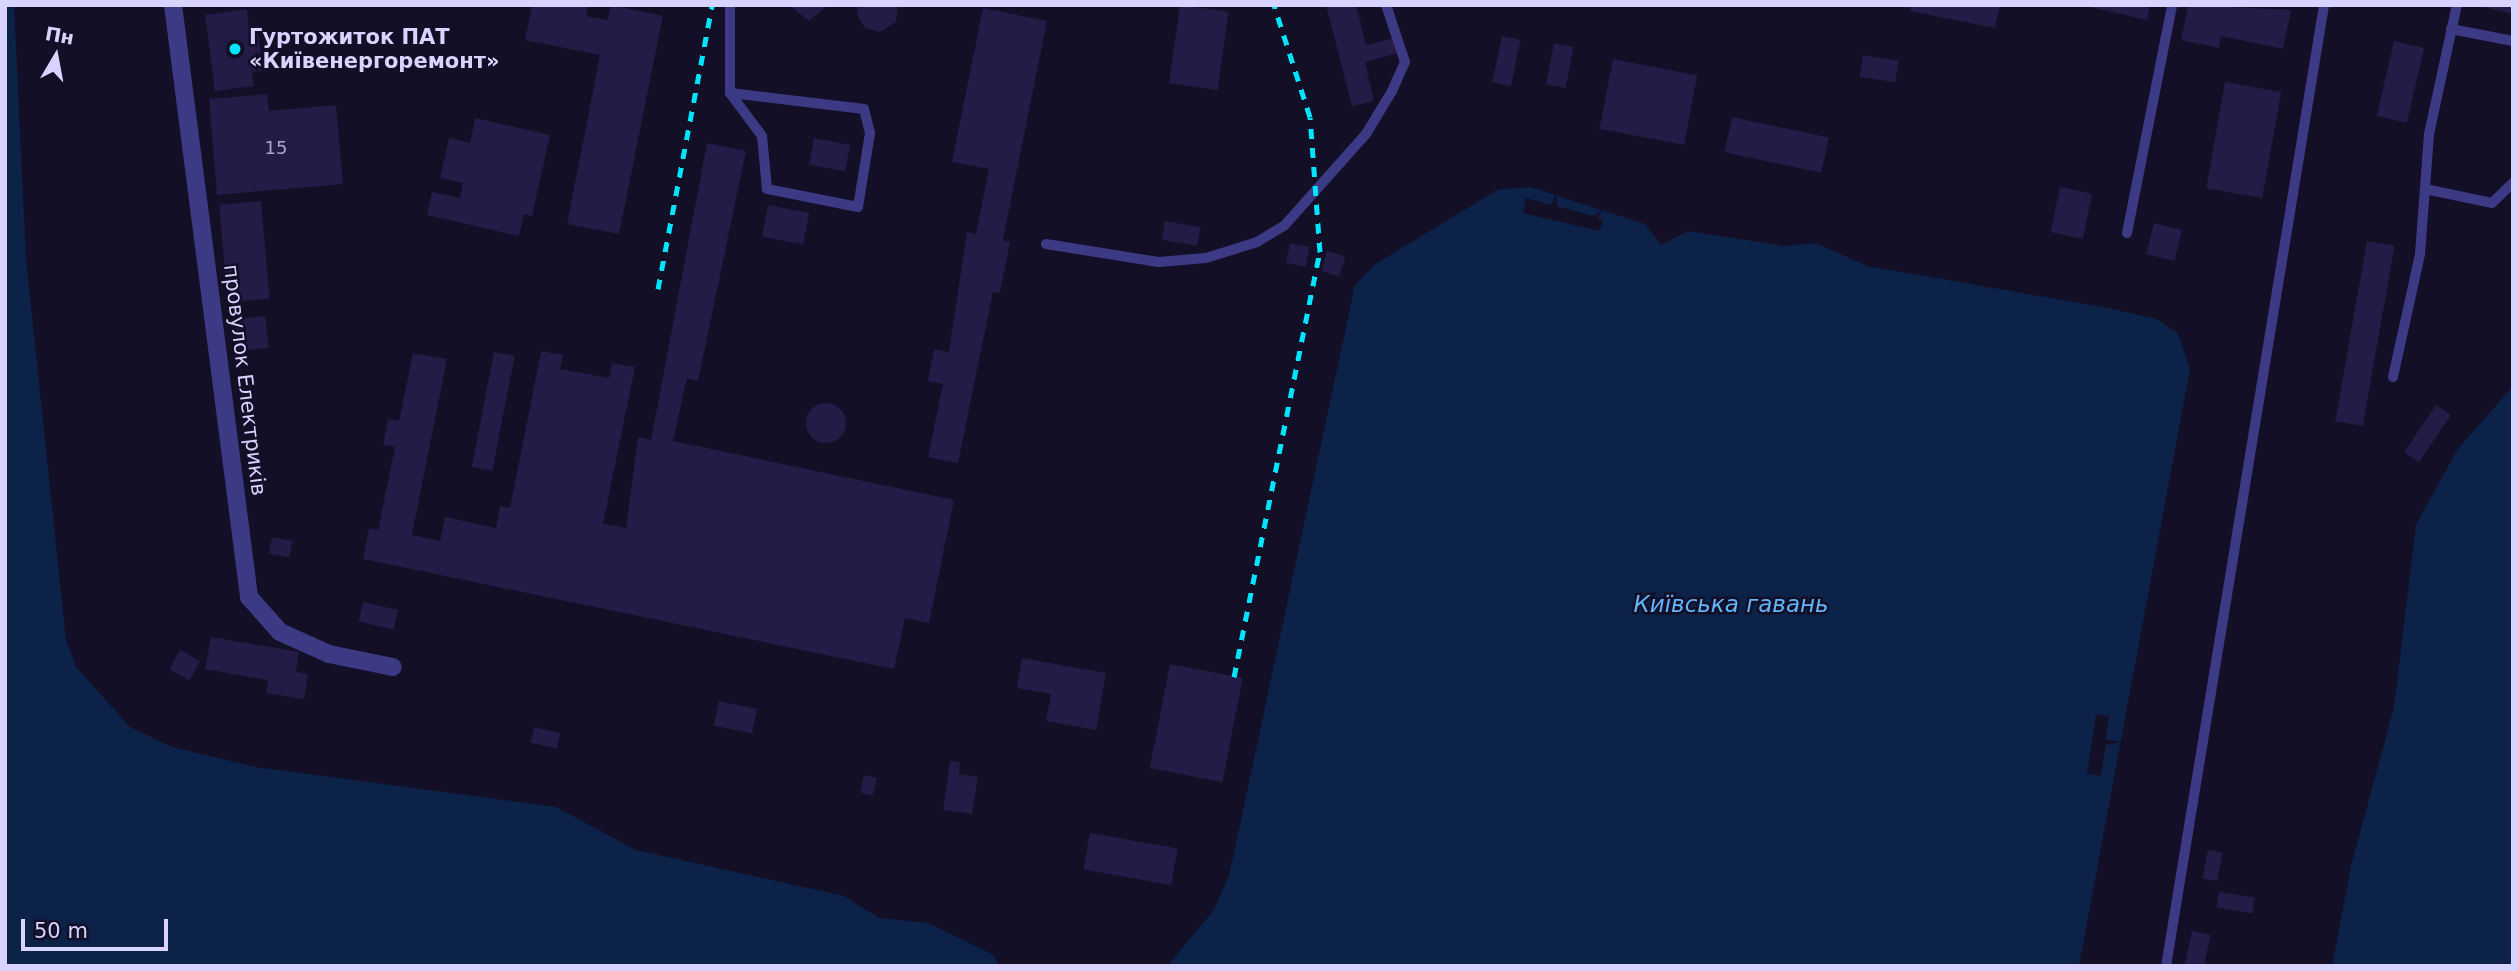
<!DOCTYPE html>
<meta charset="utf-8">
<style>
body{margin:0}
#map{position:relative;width:2518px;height:971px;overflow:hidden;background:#130f26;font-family:"DejaVu Sans",sans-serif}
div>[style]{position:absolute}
.water>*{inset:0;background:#0c2248}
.pier>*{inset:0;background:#130f26}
.building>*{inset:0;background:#241b47;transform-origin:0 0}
.round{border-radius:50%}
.service>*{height:10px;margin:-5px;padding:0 5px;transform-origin:5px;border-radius:5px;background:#3d3a85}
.minor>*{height:18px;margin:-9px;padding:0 9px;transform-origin:9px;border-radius:9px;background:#3d3a85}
.rail>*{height:5px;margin-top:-2.5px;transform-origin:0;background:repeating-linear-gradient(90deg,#00e5ff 0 10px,transparent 0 19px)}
.dots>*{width:19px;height:19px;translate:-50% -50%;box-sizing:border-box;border:4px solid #130f26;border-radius:50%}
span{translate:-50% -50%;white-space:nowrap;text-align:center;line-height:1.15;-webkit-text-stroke:5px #130f26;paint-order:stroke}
.number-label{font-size:18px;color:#aca6d1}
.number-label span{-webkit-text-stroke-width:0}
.poi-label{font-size:21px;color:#d9d4ff;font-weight:700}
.left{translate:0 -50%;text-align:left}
.street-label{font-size:21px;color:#d9d4ff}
.water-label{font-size:23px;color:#62b6ff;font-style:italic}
.frame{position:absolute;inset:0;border:7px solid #d9d4ff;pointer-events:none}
.north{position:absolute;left:21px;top:21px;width:70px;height:70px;-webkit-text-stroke:5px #130f26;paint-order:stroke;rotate:10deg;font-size:19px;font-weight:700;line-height:28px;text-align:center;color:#d9d4ff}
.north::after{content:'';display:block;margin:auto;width:24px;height:32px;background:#d9d4ff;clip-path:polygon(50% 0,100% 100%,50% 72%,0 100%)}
.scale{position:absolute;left:21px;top:919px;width:147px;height:32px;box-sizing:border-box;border:4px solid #d9d4ff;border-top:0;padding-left:9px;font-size:21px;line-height:24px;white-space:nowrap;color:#d9d4ff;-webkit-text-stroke:5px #130f26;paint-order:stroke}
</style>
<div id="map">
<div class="water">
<div style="clip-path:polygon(5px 5px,14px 5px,26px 259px,66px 640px,76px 667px,130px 727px,172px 747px,256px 767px,556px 807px,636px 850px,844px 896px,879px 918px,928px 923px,992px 954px,1000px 966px,5px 966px)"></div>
<div style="clip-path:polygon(1530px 187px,1645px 224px,1661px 245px,1688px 231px,1785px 246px,1816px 243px,1867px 266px,2108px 308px,2156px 319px,2178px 333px,2190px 369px,2079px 966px,1167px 966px,1214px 910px,1229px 876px,1355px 285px,1374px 265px,1497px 190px)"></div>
<div style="clip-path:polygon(2513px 386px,2513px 966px,2332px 966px,2351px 866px,2394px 707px,2416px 525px,2457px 450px)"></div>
</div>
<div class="pier">
<div style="clip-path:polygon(1556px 194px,1557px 206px,1593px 216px,1604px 209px,1597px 218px,1603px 220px,1600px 231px,1523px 213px,1526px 198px,1551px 205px)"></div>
<div style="clip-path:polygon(2096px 714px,2109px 716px,2106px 740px,2124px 742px,2106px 745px,2101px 776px,2087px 774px)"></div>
</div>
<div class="building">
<div style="clip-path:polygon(532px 5px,588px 5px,586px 16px,608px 20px,611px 5px,663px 16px,619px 234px,567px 224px,600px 55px,525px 40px)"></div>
<div style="clip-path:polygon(789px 5px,828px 5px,809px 21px)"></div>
<div style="clip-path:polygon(898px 5px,896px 22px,880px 32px,865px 28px,857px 15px,858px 5px)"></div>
<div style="left:1180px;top:5px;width:49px;height:79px;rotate:8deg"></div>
<div style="clip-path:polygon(1326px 5px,1356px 5px,1366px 45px,1394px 38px,1398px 53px,1365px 62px,1374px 101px,1352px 106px)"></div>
<div style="clip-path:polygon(1911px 5px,2000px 5px,1995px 28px,1910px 11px)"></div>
<div style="clip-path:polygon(2081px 5px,2150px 5px,2147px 20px)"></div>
<div style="clip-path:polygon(2188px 5px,2291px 10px,2283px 49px,2221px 36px,2219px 48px,2181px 40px)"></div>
<div style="clip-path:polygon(2479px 5px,2513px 5px,2513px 14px,2479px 6px)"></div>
<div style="clip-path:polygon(983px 8px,1047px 21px,1003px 240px,1010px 242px,1000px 293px,993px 292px,958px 463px,928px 457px,943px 384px,928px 381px,934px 349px,949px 352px,967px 232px,976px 234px,989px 169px,952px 162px)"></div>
<div style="clip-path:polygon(247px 9px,249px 26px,257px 25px,263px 71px,252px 72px,254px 86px,215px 91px,205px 15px)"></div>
<div style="left:1502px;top:36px;width:19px;height:47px;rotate:12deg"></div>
<div style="left:2394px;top:41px;width:31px;height:77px;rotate:13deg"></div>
<div style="left:1554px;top:43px;width:20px;height:42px;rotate:11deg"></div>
<div style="left:1863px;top:55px;width:36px;height:22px;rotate:9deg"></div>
<div style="left:1613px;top:59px;width:86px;height:71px;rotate:11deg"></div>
<div style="left:2225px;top:82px;width:57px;height:108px;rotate:10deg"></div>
<div style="clip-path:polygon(267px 94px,269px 111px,336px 105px,343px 184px,217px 195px,209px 99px)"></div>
<div style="left:1732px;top:117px;width:99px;height:36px;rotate:12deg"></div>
<div style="clip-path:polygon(475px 118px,550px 135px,532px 216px,524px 214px,519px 236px,427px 215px,432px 192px,460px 198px,463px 183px,440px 178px,449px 138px,470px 143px)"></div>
<div style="left:814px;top:138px;width:37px;height:27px;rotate:11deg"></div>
<div style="clip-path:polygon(707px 143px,746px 151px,698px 381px,687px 378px,673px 441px,954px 500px,929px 623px,905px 618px,894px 669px,363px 559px,369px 528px,378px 530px,395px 447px,383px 445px,388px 419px,399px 421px,413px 353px,447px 359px,412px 535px,440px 541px,445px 517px,496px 528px,500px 506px,510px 508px,541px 351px,563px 355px,560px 369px,609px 378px,612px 363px,635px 367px,603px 524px,626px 528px,638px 437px,651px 440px)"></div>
<div style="left:2060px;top:187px;width:33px;height:46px;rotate:12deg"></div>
<div style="left:261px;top:201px;width:98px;height:42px;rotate:85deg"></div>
<div style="left:768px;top:205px;width:42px;height:32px;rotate:11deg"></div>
<div style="left:1165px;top:221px;width:36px;height:19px;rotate:10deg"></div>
<div style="left:2154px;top:223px;width:29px;height:32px;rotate:14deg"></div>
<div style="left:2367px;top:241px;width:28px;height:183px;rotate:10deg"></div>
<div style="left:1290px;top:243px;width:20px;height:20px;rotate:11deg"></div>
<div style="left:1327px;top:251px;width:19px;height:21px;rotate:16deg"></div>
<div style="left:265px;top:316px;width:32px;height:34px;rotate:83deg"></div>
<div style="left:494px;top:352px;width:21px;height:117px;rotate:11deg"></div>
<div class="round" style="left:806px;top:403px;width:40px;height:40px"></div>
<div style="left:2436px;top:405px;width:18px;height:57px;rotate:34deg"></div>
<div style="left:272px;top:537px;width:21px;height:17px;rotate:11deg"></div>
<div style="left:363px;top:602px;width:36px;height:20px;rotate:13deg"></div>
<div style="clip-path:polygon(211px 637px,299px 652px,296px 672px,308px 674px,304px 699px,266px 693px,268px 680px,205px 669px)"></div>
<div style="left:180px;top:650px;width:23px;height:22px;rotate:29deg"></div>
<div style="clip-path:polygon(1022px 658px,1106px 673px,1096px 730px,1046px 721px,1051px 694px,1017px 688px)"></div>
<div style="left:1170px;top:664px;width:74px;height:106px;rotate:11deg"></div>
<div style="left:719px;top:701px;width:39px;height:25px;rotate:12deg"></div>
<div style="left:534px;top:727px;width:27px;height:16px;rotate:13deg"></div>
<div style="clip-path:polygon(950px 761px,960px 762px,959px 774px,978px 777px,972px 814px,943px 810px)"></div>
<div style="left:864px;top:775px;width:13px;height:18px;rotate:13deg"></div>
<div style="left:1090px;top:833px;width:89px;height:37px;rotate:10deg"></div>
<div style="left:2208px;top:850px;width:15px;height:29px;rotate:11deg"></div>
<div style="left:2219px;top:892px;width:36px;height:16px;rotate:9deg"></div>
<div style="left:2192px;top:931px;width:19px;height:36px;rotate:12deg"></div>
</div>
<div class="service">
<div style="left:2451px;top:29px;width:63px;rotate:11deg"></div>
<div style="left:730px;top:93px;width:135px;rotate:6.8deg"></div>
<div style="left:864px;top:109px;width:25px;rotate:76deg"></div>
<div style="left:870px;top:133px;width:75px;rotate:99.2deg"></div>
<div style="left:858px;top:207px;width:93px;rotate:-168.8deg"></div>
<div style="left:767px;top:189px;width:53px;rotate:-95.4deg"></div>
<div style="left:762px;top:136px;width:54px;rotate:-126.7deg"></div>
<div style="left:730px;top:93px;width:88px;rotate:-90deg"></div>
<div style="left:2425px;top:189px;width:68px;rotate:11.8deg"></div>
<div style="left:2492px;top:203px;width:29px;rotate:-44deg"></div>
<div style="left:2127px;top:233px;width:232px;rotate:-78.8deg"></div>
<div style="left:1046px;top:244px;width:114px;rotate:9.1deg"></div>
<div style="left:1159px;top:262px;width:47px;rotate:-4.9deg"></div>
<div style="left:1206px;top:258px;width:53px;rotate:-17.4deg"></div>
<div style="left:1257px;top:242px;width:31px;rotate:-31deg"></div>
<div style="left:1284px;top:226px;width:123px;rotate:-48.3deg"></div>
<div style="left:1366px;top:134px;width:50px;rotate:-58.8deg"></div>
<div style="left:1392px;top:91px;width:32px;rotate:-66deg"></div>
<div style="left:1405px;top:62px;width:60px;rotate:-108.4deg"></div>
<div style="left:2393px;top:377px;width:126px;rotate:-77.6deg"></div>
<div style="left:2420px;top:254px;width:120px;rotate:-85.7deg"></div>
<div style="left:2429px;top:134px;width:132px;rotate:-77.8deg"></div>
<div style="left:2166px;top:966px;width:974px;rotate:-80.66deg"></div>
</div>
<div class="minor">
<div style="left:173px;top:5px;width:597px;rotate:82.68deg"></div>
<div style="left:249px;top:597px;width:47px;rotate:48.5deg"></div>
<div style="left:280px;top:632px;width:54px;rotate:24.2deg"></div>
<div style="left:329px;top:654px;width:65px;rotate:11.5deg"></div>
</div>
<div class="rail">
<div style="left:658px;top:289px;width:289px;rotate:-79.2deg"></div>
<div style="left:1234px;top:677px;width:434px;rotate:-78.6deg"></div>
<div style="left:1320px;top:252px;width:135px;rotate:-94.2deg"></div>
<div style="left:1310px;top:117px;width:118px;rotate:-107.8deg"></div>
</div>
<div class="dots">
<div style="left:235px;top:49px;background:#00e5ff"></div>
</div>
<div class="number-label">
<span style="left:276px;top:148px">15</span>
</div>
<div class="poi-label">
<span class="left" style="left:249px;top:49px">Гуртожиток ПАТ<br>«Київенергоремонт»</span>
</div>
<div class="street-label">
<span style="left:245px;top:380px;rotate:83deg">провулок Електриків</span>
</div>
<div class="water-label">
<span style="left:1731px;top:604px">Київська гавань</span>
</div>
<div class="frame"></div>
<div class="north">Пн</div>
<div class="scale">50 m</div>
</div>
